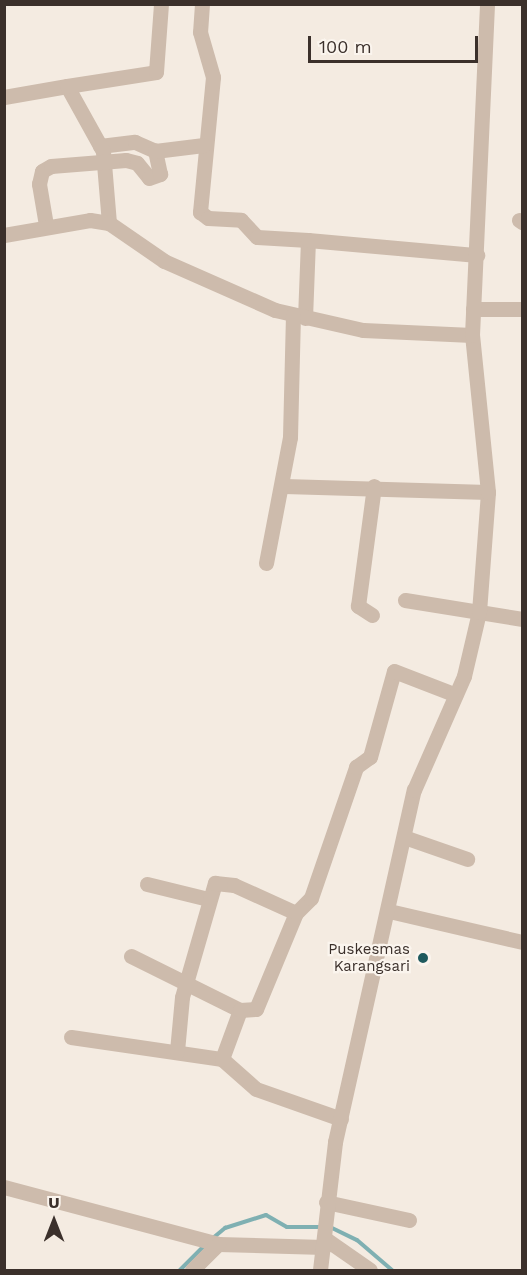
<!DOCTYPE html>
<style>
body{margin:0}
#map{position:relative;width:527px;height:1275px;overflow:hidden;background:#f4ebe1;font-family:"Work Sans",sans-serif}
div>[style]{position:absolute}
.stream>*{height:4px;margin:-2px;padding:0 2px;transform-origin:2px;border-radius:2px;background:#7fb0b2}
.minor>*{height:15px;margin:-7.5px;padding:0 7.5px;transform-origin:7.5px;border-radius:7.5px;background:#cdbbac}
.dots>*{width:16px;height:16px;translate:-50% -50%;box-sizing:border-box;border:3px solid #fbf5ee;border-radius:50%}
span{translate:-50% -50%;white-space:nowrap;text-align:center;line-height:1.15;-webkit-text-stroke:4.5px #fbf5ee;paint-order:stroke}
.poi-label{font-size:15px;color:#3b302b}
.right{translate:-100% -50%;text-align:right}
.frame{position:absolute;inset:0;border:6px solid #3b302b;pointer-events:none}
.north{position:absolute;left:24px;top:1191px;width:60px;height:60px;-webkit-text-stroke:4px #fbf5ee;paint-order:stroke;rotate:0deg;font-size:16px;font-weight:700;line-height:24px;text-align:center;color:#3b302b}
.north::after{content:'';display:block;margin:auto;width:21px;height:27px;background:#3b302b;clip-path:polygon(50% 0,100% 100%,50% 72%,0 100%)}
.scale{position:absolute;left:308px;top:36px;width:170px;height:27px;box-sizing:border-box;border:3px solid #3b302b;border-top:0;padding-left:8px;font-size:18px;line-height:21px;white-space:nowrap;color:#3b302b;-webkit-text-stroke:4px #fbf5ee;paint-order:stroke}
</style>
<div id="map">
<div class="stream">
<div style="left:330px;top:1227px;width:30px;rotate:26deg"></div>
<div style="left:357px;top:1240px;width:46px;rotate:40.6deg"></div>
<div style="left:213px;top:1238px;width:16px;rotate:-40deg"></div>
<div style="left:225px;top:1228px;width:43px;rotate:-17.6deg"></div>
<div style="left:266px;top:1215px;width:24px;rotate:30deg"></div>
<div style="left:287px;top:1227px;width:35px"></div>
<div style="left:180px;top:1270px;width:35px;rotate:-45deg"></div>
</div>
<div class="minor">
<div style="left:202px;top:4px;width:28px;rotate:94deg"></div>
<div style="left:200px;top:32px;width:47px;rotate:73.9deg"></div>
<div style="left:213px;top:77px;width:136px;rotate:95.5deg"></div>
<div style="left:200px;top:212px;width:10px;rotate:37deg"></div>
<div style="left:208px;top:218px;width:33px;rotate:3deg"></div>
<div style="left:241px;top:220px;width:23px;rotate:47deg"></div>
<div style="left:257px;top:237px;width:51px;rotate:3.4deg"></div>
<div style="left:308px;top:240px;width:78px;rotate:92.2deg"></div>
<div style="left:4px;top:97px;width:64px;rotate:-9.9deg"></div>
<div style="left:100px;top:146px;width:35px;rotate:-7deg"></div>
<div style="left:135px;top:142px;width:22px;rotate:24deg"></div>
<div style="left:519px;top:220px;width:4px;rotate:34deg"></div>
<div style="left:109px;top:223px;width:72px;rotate:-94.8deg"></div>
<div style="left:103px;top:151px;width:74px;rotate:-119deg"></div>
<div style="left:67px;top:86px;width:90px;rotate:-8.9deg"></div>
<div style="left:156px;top:72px;width:68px;rotate:-85.8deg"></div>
<div style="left:46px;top:225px;width:42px;rotate:-99.7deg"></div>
<div style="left:39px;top:184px;width:13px;rotate:-77deg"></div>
<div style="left:42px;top:171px;width:10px;rotate:-29deg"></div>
<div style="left:51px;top:166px;width:75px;rotate:-4.6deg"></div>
<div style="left:126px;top:160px;width:11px;rotate:15deg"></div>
<div style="left:137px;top:163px;width:19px;rotate:51deg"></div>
<div style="left:149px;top:178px;width:12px;rotate:-20deg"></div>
<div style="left:160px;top:174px;width:24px;rotate:-102deg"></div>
<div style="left:155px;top:151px;width:49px;rotate:-7deg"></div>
<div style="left:4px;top:235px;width:87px;rotate:-9.9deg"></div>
<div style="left:90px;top:220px;width:19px;rotate:9deg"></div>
<div style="left:109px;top:223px;width:67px;rotate:34.6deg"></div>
<div style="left:164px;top:261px;width:121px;rotate:23.8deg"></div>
<div style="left:275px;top:310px;width:90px;rotate:12.8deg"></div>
<div style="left:363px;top:330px;width:109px;rotate:2.6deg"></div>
<div style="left:308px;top:240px;width:170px;rotate:5.1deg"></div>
<div style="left:473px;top:309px;width:49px"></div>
<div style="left:284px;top:486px;width:204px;rotate:1.7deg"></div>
<div style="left:266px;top:563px;width:128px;rotate:-79.2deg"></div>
<div style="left:290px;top:437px;width:122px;rotate:-88.6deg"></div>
<div style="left:405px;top:600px;width:119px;rotate:9.2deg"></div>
<div style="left:372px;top:615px;width:17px;rotate:-147deg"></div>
<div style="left:358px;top:606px;width:121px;rotate:-82.4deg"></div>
<div style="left:404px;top:837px;width:67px;rotate:19.2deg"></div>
<div style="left:147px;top:884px;width:63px;rotate:13.8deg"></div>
<div style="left:389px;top:911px;width:137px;rotate:13.1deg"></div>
<div style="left:131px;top:956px;width:122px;rotate:26.4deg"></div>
<div style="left:71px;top:1037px;width:153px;rotate:8.3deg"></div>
<div style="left:222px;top:1059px;width:45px;rotate:41.4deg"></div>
<div style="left:256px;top:1089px;width:90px;rotate:19.4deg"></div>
<div style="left:177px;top:1051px;width:54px;rotate:-84.7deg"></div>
<div style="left:182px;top:997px;width:119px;rotate:-73.9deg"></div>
<div style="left:215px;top:883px;width:19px;rotate:6deg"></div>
<div style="left:234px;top:885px;width:68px;rotate:24.3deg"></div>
<div style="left:222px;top:1059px;width:52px;rotate:-69.8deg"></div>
<div style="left:240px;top:1010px;width:16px;rotate:-4deg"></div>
<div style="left:256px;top:1009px;width:104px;rotate:-67.4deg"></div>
<div style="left:296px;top:913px;width:21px;rotate:-45deg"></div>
<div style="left:311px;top:898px;width:139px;rotate:-71deg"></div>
<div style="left:356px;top:767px;width:17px;rotate:-36deg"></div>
<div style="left:370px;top:757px;width:89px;rotate:-74.4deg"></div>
<div style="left:394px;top:671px;width:66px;rotate:21.2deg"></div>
<div style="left:4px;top:1187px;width:221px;rotate:14.9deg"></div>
<div style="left:218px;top:1244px;width:106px;rotate:1.6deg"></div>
<div style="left:326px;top:1202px;width:85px;rotate:12.2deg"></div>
<div style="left:324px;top:1238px;width:56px;rotate:34.8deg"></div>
<div style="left:192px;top:1270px;width:37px;rotate:-45deg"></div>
<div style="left:320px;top:1270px;width:129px;rotate:-83.3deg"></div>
<div style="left:335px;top:1142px;width:361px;rotate:-77.4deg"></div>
<div style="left:414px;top:790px;width:124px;rotate:-66.3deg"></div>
<div style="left:464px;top:676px;width:66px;rotate:-76.8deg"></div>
<div style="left:479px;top:612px;width:120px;rotate:-85.7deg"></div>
<div style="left:488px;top:492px;width:158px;rotate:-95.8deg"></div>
<div style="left:472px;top:335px;width:331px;rotate:-87.4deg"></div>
</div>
<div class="dots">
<div style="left:423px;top:958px;background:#1f5a5e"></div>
</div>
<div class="poi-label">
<span class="right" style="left:410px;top:958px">Puskesmas<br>Karangsari</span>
</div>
<div class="frame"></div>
<div class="north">U</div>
<div class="scale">100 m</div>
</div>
